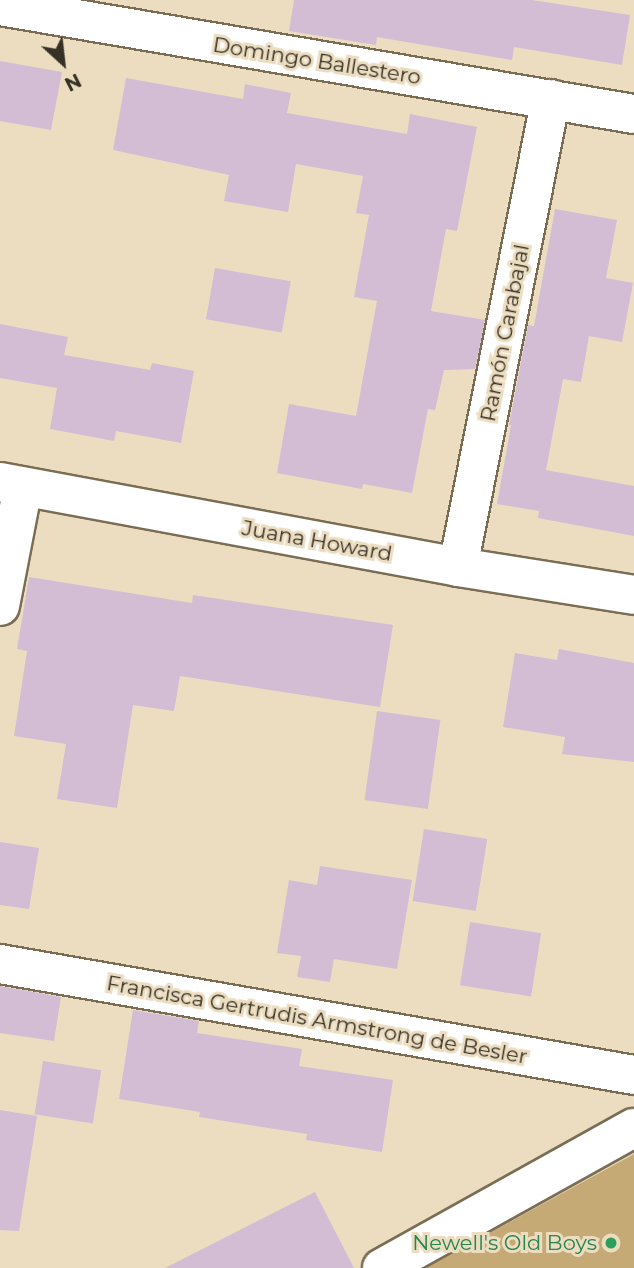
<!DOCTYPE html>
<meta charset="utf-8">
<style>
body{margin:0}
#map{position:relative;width:634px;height:1268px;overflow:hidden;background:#ecddc1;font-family:Montserrat,sans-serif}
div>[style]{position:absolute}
.green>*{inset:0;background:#c5aa75}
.building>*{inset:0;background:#d2bdd5;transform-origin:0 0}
.roads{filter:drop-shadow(2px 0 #7a6d54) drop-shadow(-2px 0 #7a6d54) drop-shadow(0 2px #7a6d54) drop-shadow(0 -2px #7a6d54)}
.minor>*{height:38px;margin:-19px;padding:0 19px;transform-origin:19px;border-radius:19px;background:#fff}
.dots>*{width:19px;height:19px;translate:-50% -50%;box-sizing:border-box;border:4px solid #ecddc1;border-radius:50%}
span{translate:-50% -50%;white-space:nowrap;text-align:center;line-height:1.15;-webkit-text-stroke:6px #ecddc1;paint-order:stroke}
.street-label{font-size:21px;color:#363126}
.leisure-label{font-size:21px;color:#27864d}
.right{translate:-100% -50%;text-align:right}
.north{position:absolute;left:28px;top:28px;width:70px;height:70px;-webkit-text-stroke:5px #ecddc1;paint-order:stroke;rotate:153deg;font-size:19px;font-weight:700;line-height:28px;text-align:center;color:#363126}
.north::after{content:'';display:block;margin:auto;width:24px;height:32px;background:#363126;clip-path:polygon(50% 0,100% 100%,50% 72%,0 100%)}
</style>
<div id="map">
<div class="green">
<div style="clip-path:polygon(634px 1154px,634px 1268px,426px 1268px)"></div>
</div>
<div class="building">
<div style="clip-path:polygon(294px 0,532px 0,630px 15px,622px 65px,514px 47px,512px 60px,377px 37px,376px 45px,289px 31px)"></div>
<div style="clip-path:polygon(0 61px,62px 72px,51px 130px,0 121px)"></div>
<div style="clip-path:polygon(126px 78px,243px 99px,245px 84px,291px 93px,287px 113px,407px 134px,410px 114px,477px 127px,457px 231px,446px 229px,431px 311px,485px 320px,475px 369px,444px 370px,435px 410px,428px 409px,412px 493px,363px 484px,362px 489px,277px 473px,289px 404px,356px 416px,377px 301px,354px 297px,369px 215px,356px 213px,363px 176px,296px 164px,288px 212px,224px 201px,229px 175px,113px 150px)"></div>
<div style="clip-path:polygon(555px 209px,617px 220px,606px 278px,633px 283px,622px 342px,589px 336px,581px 382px,563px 379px,546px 470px,634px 486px,634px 536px,538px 518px,539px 511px,497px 504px,511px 425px,509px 425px,528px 325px,534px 326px)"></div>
<div style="left:215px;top:268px;width:77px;height:52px;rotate:10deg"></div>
<div style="clip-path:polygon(0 324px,68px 337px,64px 355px,150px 370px,152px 363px,194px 371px,181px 443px,116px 431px,114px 441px,50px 429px,57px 388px,0 378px)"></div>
<div style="clip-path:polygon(29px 577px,192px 603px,193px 595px,393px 625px,380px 707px,180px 676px,174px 711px,133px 705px,117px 808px,57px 799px,66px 744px,14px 736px,27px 651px,17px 649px)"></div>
<div style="clip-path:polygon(559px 649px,634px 663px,634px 762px,562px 754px,565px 737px,503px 727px,515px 653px,557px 660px)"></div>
<div style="left:377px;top:711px;width:64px;height:90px;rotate:8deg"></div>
<div style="left:424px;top:829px;width:64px;height:73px;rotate:9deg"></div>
<div style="clip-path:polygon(0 842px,39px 848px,29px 909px,0 905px)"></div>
<div style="clip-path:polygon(320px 866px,412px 880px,397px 969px,334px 959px,330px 982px,297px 977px,301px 956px,277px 953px,289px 880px,317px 885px)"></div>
<div style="left:470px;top:922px;width:72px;height:64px;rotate:9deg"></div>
<div style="clip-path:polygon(0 986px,61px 997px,54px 1041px,0 1033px)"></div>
<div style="clip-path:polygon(133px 1010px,199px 1021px,197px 1033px,302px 1049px,299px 1066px,393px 1080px,382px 1152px,306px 1140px,307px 1134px,199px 1117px,200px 1112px,119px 1099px)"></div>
<div style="left:43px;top:1061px;width:59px;height:54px;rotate:9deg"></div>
<div style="clip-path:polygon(0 1110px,37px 1116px,19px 1231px,0 1230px)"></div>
<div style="clip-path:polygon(315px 1192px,354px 1268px,165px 1268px,291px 1204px)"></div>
</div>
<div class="roads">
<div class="minor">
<div style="left:0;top:6px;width:643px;rotate:9.67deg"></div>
<div style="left:0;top:482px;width:466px;rotate:10.5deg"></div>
<div style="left:458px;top:567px;width:178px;rotate:9deg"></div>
<div style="left:458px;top:567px;width:477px;rotate:-78.8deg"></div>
<div style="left:0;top:606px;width:121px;rotate:-79.1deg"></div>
<div style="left:0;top:964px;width:644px;rotate:9.93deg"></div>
<div style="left:382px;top:1268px;width:288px;rotate:-29.1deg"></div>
</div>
</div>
<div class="dots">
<div style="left:611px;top:1243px;background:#2e9e5b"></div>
</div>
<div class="street-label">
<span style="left:317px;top:61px;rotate:9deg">Domingo Ballestero</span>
<span style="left:505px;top:333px;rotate:-79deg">Ramón Carabajal</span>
<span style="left:317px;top:541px;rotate:10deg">Juana Howard</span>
<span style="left:317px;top:1020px;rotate:10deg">Francisca Gertrudis Armstrong de Besler</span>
</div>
<div class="leisure-label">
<span class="right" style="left:597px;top:1243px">Newell's Old Boys</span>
</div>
<div class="north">N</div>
</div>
